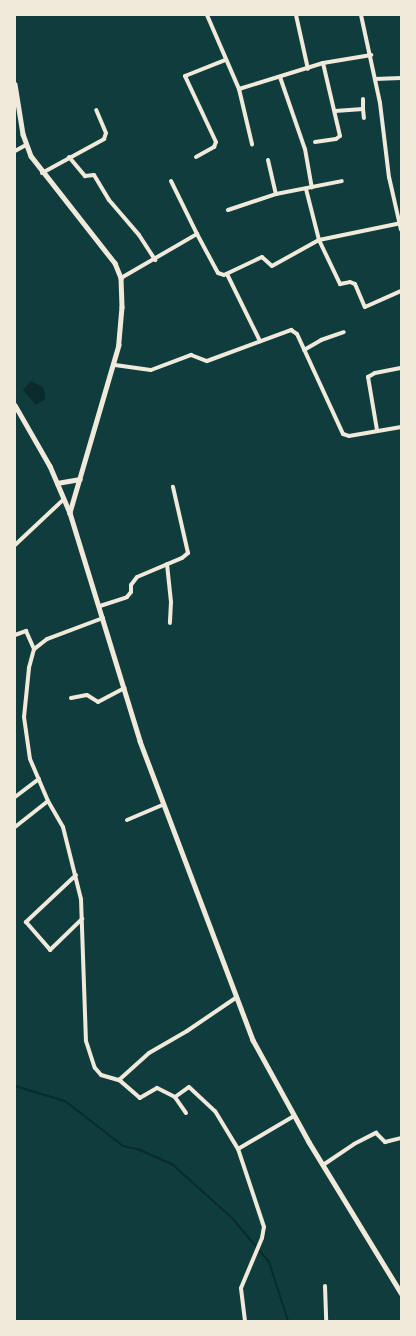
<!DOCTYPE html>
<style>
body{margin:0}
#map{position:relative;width:416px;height:1336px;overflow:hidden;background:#0f3d3e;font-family:"Alegreya Sans",sans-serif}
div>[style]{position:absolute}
.water>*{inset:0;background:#0a2a2b}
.stream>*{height:2px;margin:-1px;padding:0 1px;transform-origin:1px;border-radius:1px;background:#0a2a2b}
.minor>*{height:4px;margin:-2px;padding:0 2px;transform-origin:2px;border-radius:2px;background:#f1e9da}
.tertiary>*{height:4.5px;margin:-2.25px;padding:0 2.25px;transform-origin:2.25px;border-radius:2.25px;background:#f1e9da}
span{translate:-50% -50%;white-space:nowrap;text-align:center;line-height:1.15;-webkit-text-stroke:4px #f1e9da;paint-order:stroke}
.frame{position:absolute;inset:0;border:16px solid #f1e9da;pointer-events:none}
</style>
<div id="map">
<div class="water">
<div style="clip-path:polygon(31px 381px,43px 387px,45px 394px,45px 399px,36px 405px,23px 390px)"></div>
</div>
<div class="stream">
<div style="left:15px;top:1086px;width:52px;rotate:16.7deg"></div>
<div style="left:65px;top:1101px;width:73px;rotate:37.8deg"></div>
<div style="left:123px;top:1146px;width:17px;rotate:13deg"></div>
<div style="left:140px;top:1150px;width:35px;rotate:24deg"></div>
<div style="left:172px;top:1164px;width:82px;rotate:42deg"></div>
<div style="left:233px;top:1219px;width:56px;rotate:50.1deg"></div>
<div style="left:269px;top:1262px;width:62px;rotate:72.1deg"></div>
</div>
<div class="minor">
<div style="left:207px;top:15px;width:81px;rotate:66.6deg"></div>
<div style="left:239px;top:89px;width:88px;rotate:-17.2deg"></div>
<div style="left:323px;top:63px;width:49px;rotate:-9.5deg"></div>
<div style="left:296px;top:15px;width:55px;rotate:77.5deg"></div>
<div style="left:361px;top:15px;width:90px;rotate:77.8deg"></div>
<div style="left:380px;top:103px;width:75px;rotate:83.1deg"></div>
<div style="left:389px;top:177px;width:54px;rotate:77.2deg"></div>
<div style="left:280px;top:77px;width:76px;rotate:70.9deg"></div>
<div style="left:305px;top:149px;width:39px;rotate:80deg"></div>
<div style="left:375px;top:79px;width:26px;rotate:-2deg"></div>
<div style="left:239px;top:89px;width:57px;rotate:76.7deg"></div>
<div style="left:363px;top:99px;width:10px;rotate:90deg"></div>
<div style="left:335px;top:111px;width:28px;rotate:-4deg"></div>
<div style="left:363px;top:109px;width:9px;rotate:84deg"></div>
<div style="left:315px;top:142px;width:21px;rotate:-8deg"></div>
<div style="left:336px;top:139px;width:5px;rotate:-37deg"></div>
<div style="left:340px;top:136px;width:75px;rotate:-103.1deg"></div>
<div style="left:15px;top:151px;width:13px;rotate:-29deg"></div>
<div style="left:69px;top:157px;width:25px;rotate:50deg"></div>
<div style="left:85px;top:176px;width:9px;rotate:-6deg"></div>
<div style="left:94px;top:175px;width:29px;rotate:59deg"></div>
<div style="left:109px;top:200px;width:46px;rotate:49.4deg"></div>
<div style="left:139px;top:235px;width:30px;rotate:57deg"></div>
<div style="left:196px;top:157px;width:21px;rotate:-29deg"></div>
<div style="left:214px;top:147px;width:5px;rotate:-68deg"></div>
<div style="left:216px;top:142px;width:73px;rotate:-115.2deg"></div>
<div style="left:185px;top:76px;width:43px;rotate:-21.8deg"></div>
<div style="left:268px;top:160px;width:35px;rotate:77deg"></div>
<div style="left:42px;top:173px;width:71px;rotate:-28.7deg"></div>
<div style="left:104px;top:139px;width:6px;rotate:-72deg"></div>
<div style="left:106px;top:133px;width:25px;rotate:-113deg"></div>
<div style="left:171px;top:181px;width:59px;rotate:63.9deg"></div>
<div style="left:306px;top:189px;width:53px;rotate:75.7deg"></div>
<div style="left:319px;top:240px;width:49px;rotate:64.5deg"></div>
<div style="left:340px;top:284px;width:10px;rotate:-11deg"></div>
<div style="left:350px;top:282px;width:5px;rotate:22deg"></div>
<div style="left:355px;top:284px;width:25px;rotate:67deg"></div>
<div style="left:365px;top:307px;width:39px;rotate:-24deg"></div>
<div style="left:228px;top:210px;width:51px;rotate:-18.4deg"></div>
<div style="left:276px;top:194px;width:67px;rotate:-11.1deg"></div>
<div style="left:227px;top:274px;width:75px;rotate:63.8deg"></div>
<div style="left:121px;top:278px;width:88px;rotate:-30.1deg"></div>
<div style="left:197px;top:234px;width:44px;rotate:61.7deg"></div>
<div style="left:218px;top:273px;width:6px;rotate:18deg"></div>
<div style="left:224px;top:275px;width:42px;rotate:-25.3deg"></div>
<div style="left:262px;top:257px;width:13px;rotate:42deg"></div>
<div style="left:272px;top:266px;width:54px;rotate:-29deg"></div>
<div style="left:319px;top:240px;width:84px;rotate:-11.7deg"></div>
<div style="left:304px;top:350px;width:20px;rotate:-30deg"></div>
<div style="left:321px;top:340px;width:24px;rotate:-19deg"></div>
<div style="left:115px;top:365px;width:36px;rotate:8deg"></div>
<div style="left:151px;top:370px;width:43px;rotate:-20.6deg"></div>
<div style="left:191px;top:355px;width:17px;rotate:21deg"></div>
<div style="left:207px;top:361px;width:90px;rotate:-20.3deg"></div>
<div style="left:291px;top:330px;width:7px;rotate:34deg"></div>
<div style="left:297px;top:334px;width:110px;rotate:65.3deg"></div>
<div style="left:343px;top:434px;width:6px;rotate:18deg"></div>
<div style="left:349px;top:436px;width:53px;rotate:-9.8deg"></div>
<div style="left:377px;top:430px;width:54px;rotate:-99.6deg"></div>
<div style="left:368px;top:377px;width:8px;rotate:-30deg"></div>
<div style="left:375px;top:373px;width:26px;rotate:-11deg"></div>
<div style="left:15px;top:545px;width:67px;rotate:-43.2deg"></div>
<div style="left:167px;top:564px;width:38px;rotate:84deg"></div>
<div style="left:171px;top:602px;width:21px;rotate:93deg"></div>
<div style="left:100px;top:606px;width:28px;rotate:-18deg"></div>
<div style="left:127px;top:597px;width:6px;rotate:-51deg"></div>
<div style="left:131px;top:592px;width:7px;rotate:-90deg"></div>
<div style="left:131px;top:585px;width:10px;rotate:-53deg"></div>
<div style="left:137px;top:577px;width:49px;rotate:-22.9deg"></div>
<div style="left:182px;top:558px;width:8px;rotate:-40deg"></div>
<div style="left:188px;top:553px;width:68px;rotate:-102.8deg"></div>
<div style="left:103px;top:618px;width:60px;rotate:159.4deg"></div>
<div style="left:47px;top:639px;width:16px;rotate:142deg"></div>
<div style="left:34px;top:649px;width:20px;rotate:105deg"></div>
<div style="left:29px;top:668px;width:49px;rotate:95.8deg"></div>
<div style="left:24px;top:717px;width:42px;rotate:81.9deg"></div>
<div style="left:30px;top:759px;width:46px;rotate:66.8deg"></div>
<div style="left:48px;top:801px;width:30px;rotate:60deg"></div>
<div style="left:63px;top:827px;width:74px;rotate:76deg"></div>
<div style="left:81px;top:899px;width:142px;rotate:88deg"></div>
<div style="left:86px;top:1041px;width:28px;rotate:72deg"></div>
<div style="left:95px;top:1068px;width:9px;rotate:49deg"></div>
<div style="left:101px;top:1075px;width:19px;rotate:16deg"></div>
<div style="left:15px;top:635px;width:12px;rotate:-20deg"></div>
<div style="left:26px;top:631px;width:20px;rotate:66deg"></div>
<div style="left:71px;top:698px;width:16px;rotate:-11deg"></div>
<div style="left:87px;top:695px;width:13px;rotate:32deg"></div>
<div style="left:98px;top:702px;width:30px;rotate:-28deg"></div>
<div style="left:15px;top:797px;width:30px;rotate:-37deg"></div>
<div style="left:127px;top:820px;width:39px;rotate:-23deg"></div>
<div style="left:15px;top:827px;width:42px;rotate:-38.2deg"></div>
<div style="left:76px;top:875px;width:69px;rotate:136.8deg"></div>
<div style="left:26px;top:922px;width:37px;rotate:49deg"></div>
<div style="left:50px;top:950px;width:45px;rotate:-44.1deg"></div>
<div style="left:175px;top:1097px;width:20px;rotate:-153deg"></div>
<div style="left:157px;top:1088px;width:20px;rotate:150deg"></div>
<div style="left:140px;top:1098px;width:28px;rotate:-139deg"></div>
<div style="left:119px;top:1080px;width:40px;rotate:-42deg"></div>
<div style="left:149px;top:1053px;width:44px;rotate:-30.1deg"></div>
<div style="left:187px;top:1031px;width:60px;rotate:-34.2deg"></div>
<div style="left:186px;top:1113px;width:19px;rotate:-125deg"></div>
<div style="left:175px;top:1097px;width:17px;rotate:-36deg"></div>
<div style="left:189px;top:1087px;width:35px;rotate:43deg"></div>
<div style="left:215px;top:1111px;width:44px;rotate:58.8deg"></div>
<div style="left:323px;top:1165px;width:37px;rotate:-34deg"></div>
<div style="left:354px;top:1144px;width:25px;rotate:-27deg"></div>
<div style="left:376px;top:1133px;width:13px;rotate:45deg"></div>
<div style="left:385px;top:1142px;width:16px;rotate:-14deg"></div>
<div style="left:325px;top:1286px;width:35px;rotate:88deg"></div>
<div style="left:245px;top:1321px;width:33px;rotate:-97deg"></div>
<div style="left:241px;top:1288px;width:54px;rotate:-67.2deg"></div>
<div style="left:262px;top:1238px;width:11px;rotate:-80deg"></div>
<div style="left:264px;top:1227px;width:82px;rotate:-108.4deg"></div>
<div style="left:238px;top:1149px;width:65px;rotate:-30.5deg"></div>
</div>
<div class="tertiary">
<div style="left:15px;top:84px;width:51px;rotate:80.9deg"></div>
<div style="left:23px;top:134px;width:23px;rotate:70deg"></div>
<div style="left:31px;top:156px;width:136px;rotate:51.9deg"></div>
<div style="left:115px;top:263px;width:16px;rotate:68deg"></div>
<div style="left:121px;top:278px;width:29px;rotate:88deg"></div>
<div style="left:122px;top:307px;width:38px;rotate:95deg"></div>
<div style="left:119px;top:345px;width:175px;rotate:106.3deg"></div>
<div style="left:15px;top:405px;width:70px;rotate:60.2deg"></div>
<div style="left:50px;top:466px;width:51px;rotate:66.9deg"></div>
<div style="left:70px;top:513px;width:239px;rotate:72.9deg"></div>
<div style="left:140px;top:741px;width:320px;rotate:69.3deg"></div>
<div style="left:253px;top:1040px;width:116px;rotate:61.2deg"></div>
<div style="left:309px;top:1142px;width:177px;rotate:58.6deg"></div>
<div style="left:57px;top:483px;width:23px;rotate:-10deg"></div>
</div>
<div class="frame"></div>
</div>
